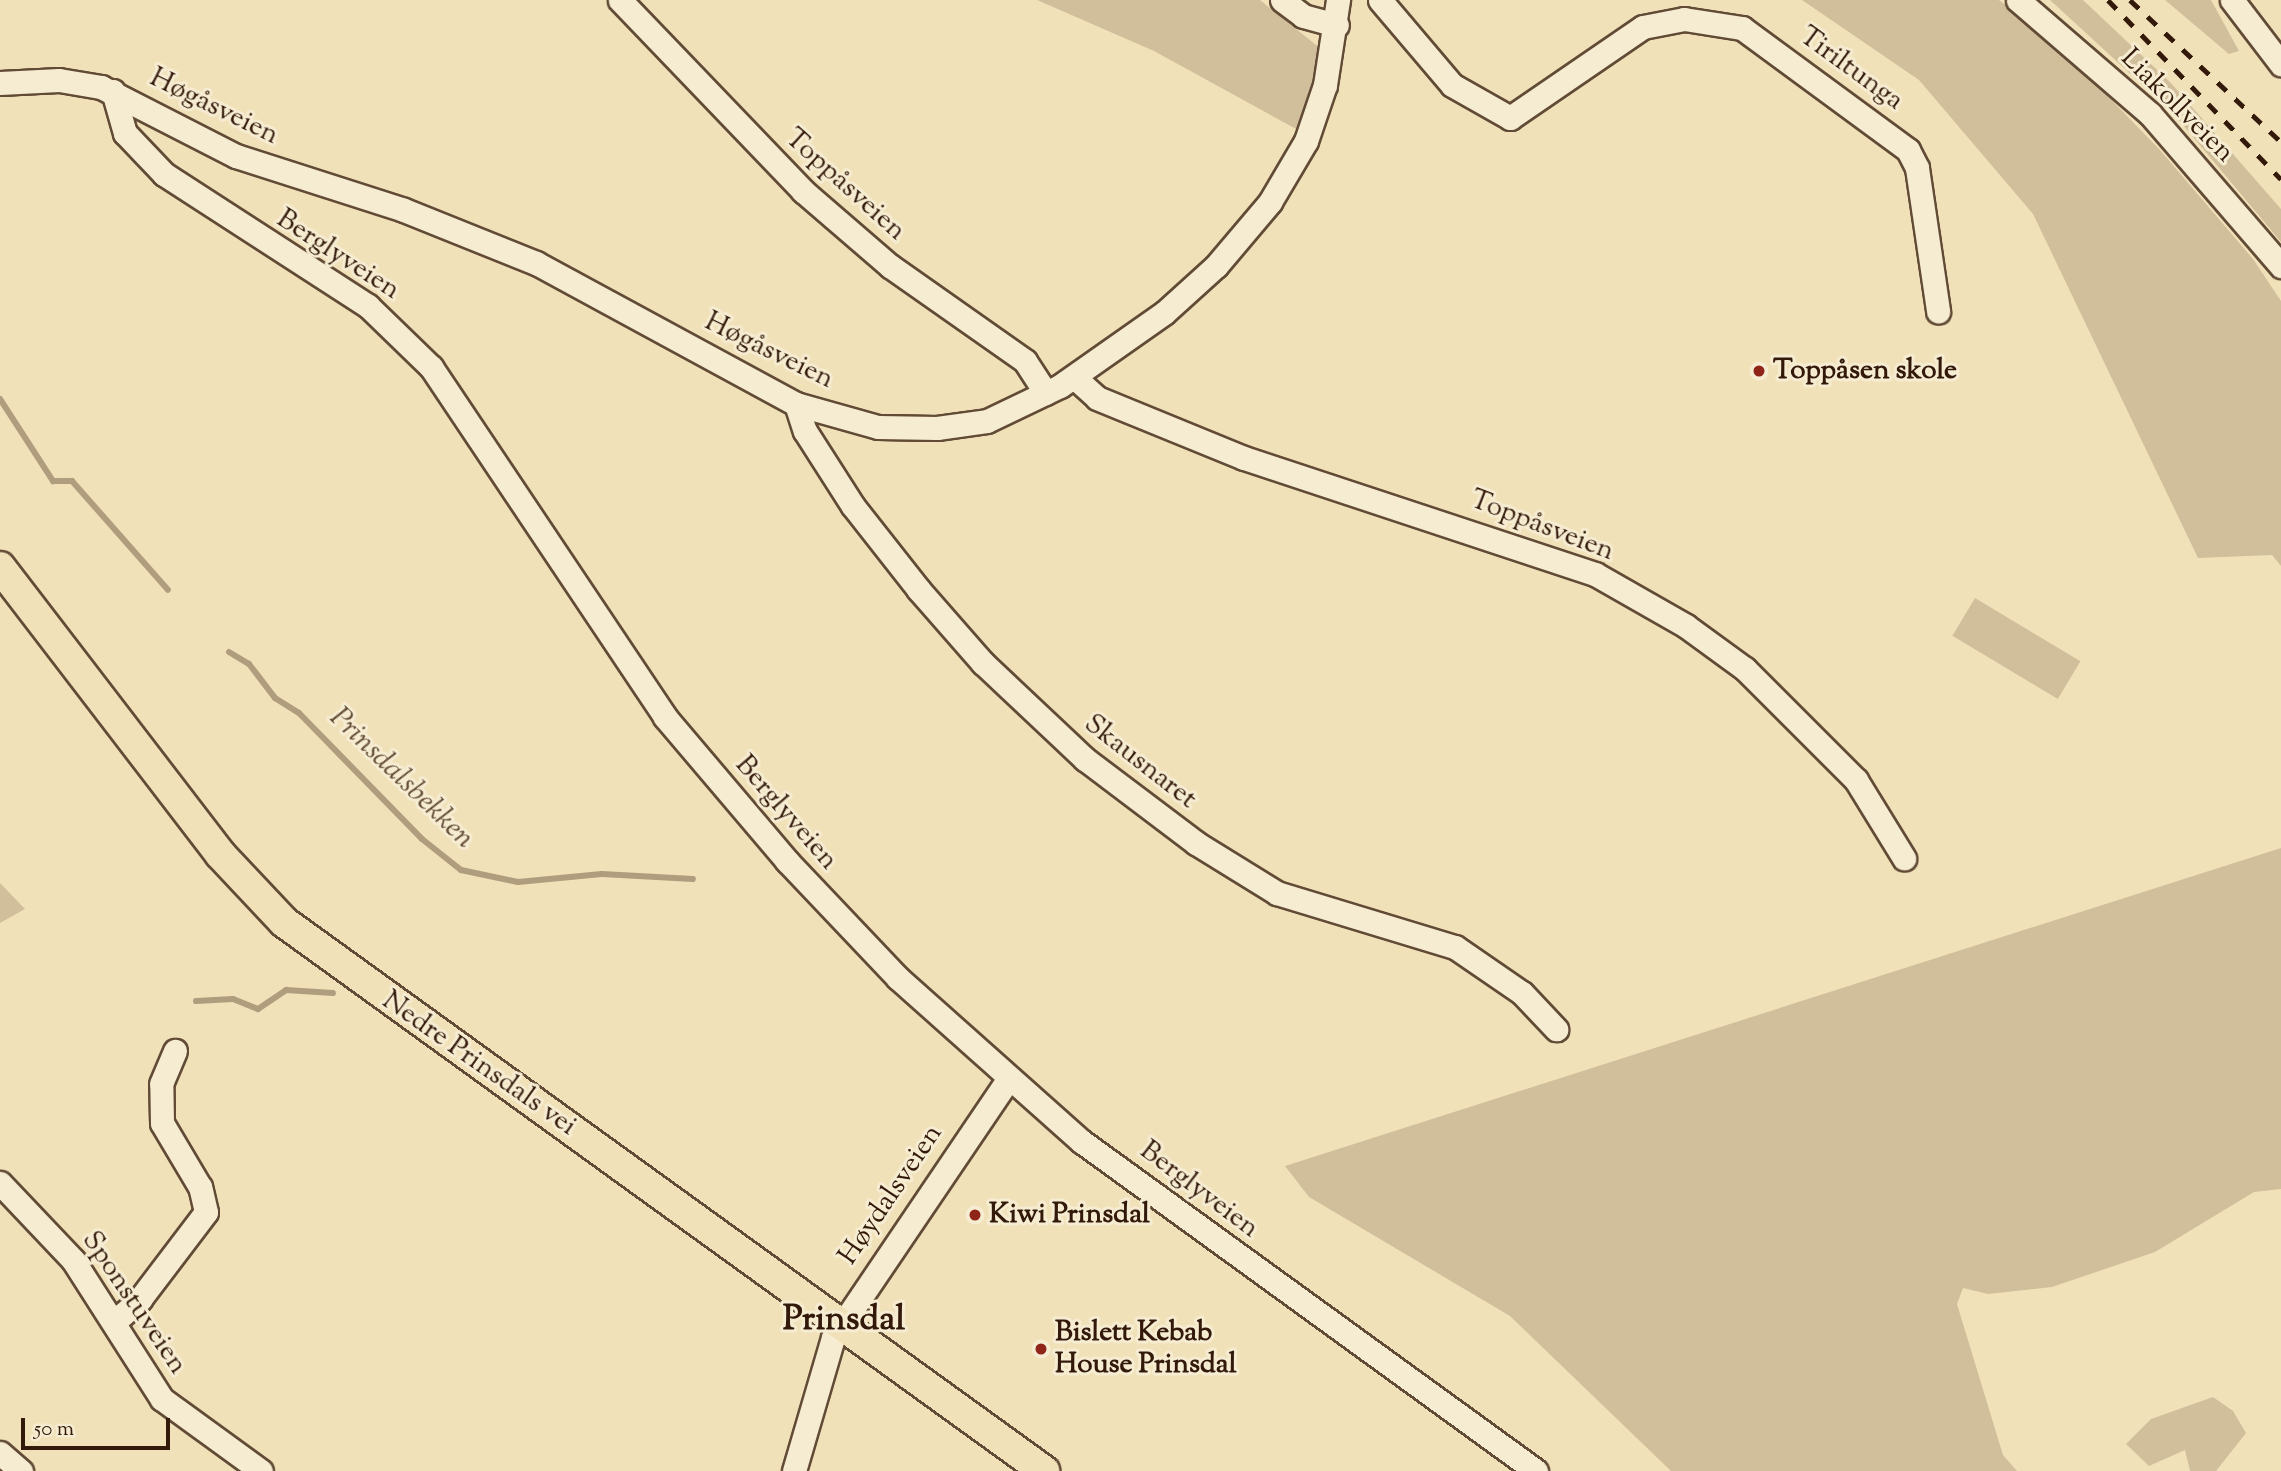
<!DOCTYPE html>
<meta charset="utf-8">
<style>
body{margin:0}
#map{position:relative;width:2281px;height:1471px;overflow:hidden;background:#f1e1b9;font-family:"Sorts Mill Goudy",serif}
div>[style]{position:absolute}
.green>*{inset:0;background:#d1bf9b;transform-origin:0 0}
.stream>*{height:6px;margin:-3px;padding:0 3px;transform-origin:3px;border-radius:3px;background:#b09d7e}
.roads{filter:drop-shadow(2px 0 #624b36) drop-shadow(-2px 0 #624b36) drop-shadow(0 2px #624b36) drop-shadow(0 -2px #624b36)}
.minor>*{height:23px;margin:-11.5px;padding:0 11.5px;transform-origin:11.5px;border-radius:11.5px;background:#f6ecd2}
.major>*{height:30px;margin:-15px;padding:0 15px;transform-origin:15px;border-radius:15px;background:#f1e1b9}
.rail>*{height:5px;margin-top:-2.5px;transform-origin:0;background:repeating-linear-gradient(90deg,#32190a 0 12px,transparent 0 24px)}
.dots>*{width:19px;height:19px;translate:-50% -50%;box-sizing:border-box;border:4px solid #f6ecd2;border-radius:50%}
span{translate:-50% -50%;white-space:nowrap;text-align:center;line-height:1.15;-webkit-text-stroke:6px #f6ecd2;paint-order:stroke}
.street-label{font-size:28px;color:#32190a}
.poi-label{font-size:28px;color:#32190a;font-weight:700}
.left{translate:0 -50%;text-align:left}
.water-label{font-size:30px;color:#644e38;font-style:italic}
.district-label{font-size:35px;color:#32190a;font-weight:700}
.scale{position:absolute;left:21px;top:1418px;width:149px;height:32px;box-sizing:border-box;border:4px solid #32190a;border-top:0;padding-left:9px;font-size:21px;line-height:24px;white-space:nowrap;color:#32190a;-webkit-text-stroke:5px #f6ecd2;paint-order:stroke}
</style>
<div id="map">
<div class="green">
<div style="clip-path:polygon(1037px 0,1260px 0,1321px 49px,1298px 130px,1154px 51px)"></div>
<div style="clip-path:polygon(1802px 0,1999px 0,2059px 46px,2160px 150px,2253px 259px,2281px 301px,2281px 566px,2272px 555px,2198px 558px,2033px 214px,1919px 80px)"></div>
<div style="clip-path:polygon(2050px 0,2083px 0,2171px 83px,2281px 209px,2281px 242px,2173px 113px)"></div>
<div style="clip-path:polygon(2165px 0,2211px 0,2239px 51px,2229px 54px)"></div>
<div style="left:1975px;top:598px;width:123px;height:44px;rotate:31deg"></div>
<div style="clip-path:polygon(2281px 848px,2281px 1189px,2254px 1192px,2155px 1252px,2052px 1287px,1988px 1294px,1963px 1288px,1957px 1304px,2003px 1455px,2017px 1471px,1671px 1471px,1510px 1316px,1309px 1197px,1285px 1166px)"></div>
<div style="clip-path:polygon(0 883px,25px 909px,0 923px)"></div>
<div style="clip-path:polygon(2213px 1397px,2233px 1411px,2246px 1433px,2216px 1471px,2190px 1471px,2185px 1450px,2149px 1466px,2126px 1444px,2151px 1419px)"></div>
</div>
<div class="stream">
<div style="left:0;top:399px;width:98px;rotate:57.1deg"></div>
<div style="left:53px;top:481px;width:19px"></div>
<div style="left:72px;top:481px;width:145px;rotate:48.6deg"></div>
<div style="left:229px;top:652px;width:23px;rotate:31deg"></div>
<div style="left:249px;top:664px;width:43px;rotate:52.6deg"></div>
<div style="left:275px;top:698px;width:28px;rotate:32deg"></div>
<div style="left:299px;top:713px;width:176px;rotate:45.7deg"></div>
<div style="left:422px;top:839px;width:50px;rotate:38.5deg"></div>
<div style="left:461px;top:870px;width:58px;rotate:11.9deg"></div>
<div style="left:518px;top:882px;width:84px;rotate:-5.4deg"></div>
<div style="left:602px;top:874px;width:91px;rotate:3.1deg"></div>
<div style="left:196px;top:1001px;width:37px;rotate:-3deg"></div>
<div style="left:233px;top:999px;width:27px;rotate:22deg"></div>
<div style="left:258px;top:1009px;width:34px;rotate:-34deg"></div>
<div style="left:286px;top:990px;width:47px;rotate:3.7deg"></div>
</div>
<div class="roads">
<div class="minor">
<div style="left:620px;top:0;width:265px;rotate:46.2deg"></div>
<div style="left:803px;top:191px;width:115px;rotate:40.8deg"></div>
<div style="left:890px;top:266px;width:165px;rotate:35.1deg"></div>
<div style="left:1025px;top:361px;width:38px;rotate:57deg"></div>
<div style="left:1282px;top:0;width:26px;rotate:37deg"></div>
<div style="left:1303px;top:16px;width:35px;rotate:15deg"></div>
<div style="left:1380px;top:0;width:111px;rotate:49.7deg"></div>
<div style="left:1452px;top:85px;width:67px;rotate:29.6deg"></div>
<div style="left:1510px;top:118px;width:161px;rotate:-34.4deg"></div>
<div style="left:1643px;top:27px;width:42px;rotate:-11deg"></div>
<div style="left:1684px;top:19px;width:59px;rotate:8.8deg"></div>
<div style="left:1742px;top:28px;width:206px;rotate:36.3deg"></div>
<div style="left:1908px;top:150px;width:20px;rotate:63deg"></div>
<div style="left:1917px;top:168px;width:145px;rotate:81.6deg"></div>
<div style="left:2018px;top:0;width:174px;rotate:40.8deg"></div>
<div style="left:2150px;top:114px;width:201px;rotate:49.2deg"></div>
<div style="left:2232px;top:0;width:81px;rotate:52.6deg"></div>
<div style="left:0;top:83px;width:59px;rotate:-2.9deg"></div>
<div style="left:59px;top:80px;width:43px;rotate:9.5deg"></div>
<div style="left:101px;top:87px;width:152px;rotate:27.1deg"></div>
<div style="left:236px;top:156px;width:176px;rotate:17.8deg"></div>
<div style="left:404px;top:210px;width:142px;rotate:21.9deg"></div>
<div style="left:536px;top:263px;width:296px;rotate:28.5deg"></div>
<div style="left:796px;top:404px;width:85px;rotate:15.7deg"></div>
<div style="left:878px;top:427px;width:59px;rotate:1deg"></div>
<div style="left:937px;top:428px;width:50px;rotate:-8deg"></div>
<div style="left:987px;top:421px;width:81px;rotate:-25.6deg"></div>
<div style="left:1060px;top:386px;width:127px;rotate:-35.1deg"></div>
<div style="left:1164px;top:313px;width:70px;rotate:-42.1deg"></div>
<div style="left:1216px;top:266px;width:84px;rotate:-49.8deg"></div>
<div style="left:1270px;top:202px;width:71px;rotate:-59.5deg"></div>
<div style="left:1306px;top:141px;width:59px;rotate:-71.3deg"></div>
<div style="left:1325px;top:85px;width:86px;rotate:-81.3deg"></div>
<div style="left:113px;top:91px;width:44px;rotate:74.1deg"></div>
<div style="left:125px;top:133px;width:57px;rotate:46.4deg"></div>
<div style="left:164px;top:174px;width:243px;rotate:32.9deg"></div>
<div style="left:368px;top:306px;width:88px;rotate:44.1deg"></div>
<div style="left:431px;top:367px;width:421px;rotate:56.2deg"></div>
<div style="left:665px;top:717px;width:189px;rotate:49.7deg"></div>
<div style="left:787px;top:861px;width:161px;rotate:46.5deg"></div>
<div style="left:898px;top:978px;width:245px;rotate:41.7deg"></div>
<div style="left:1081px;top:1141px;width:562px;rotate:35.95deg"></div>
<div style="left:1074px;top:377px;width:31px;rotate:42deg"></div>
<div style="left:1097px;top:398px;width:159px;rotate:22.2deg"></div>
<div style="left:1244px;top:458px;width:370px;rotate:18.3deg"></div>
<div style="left:1595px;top:574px;width:105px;rotate:29.7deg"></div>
<div style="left:1686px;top:626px;width:73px;rotate:36.1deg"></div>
<div style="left:1745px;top:669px;width:157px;rotate:45deg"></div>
<div style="left:1856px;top:780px;width:92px;rotate:58.4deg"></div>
<div style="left:796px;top:404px;width:28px;rotate:72deg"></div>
<div style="left:805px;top:431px;width:89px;rotate:57.4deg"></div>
<div style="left:853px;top:506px;width:107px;rotate:51.8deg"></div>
<div style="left:919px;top:590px;width:97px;rotate:48.8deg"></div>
<div style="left:983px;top:663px;width:140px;rotate:43.3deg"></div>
<div style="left:1085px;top:759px;width:139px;rotate:37.1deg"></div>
<div style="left:1196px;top:843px;width:95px;rotate:31.7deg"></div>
<div style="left:1277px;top:893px;width:186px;rotate:16.9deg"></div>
<div style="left:1455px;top:947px;width:81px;rotate:34.5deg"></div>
<div style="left:1522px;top:993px;width:50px;rotate:46.6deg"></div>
<div style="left:0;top:1183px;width:106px;rotate:46.5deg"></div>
<div style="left:73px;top:1260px;width:165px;rotate:57.4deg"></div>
<div style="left:162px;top:1399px;width:122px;rotate:36deg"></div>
<div style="left:114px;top:1322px;width:35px;rotate:-41deg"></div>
<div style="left:140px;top:1299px;width:109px;rotate:-52.8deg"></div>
<div style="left:206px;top:1212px;width:26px;rotate:-103deg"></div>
<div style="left:200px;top:1187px;width:74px;rotate:-120.7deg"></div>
<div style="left:162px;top:1123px;width:39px;rotate:-91deg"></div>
<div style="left:161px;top:1084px;width:36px;rotate:-67deg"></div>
<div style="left:0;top:1453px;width:28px;rotate:41deg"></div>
<div style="left:794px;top:1471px;width:139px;rotate:-73.7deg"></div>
<div style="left:833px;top:1338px;width:314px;rotate:-55.9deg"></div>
</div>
<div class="major">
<div style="left:0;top:567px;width:362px;rotate:52.5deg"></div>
<div style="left:220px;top:854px;width:93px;rotate:46.7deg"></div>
<div style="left:284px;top:922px;width:938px;rotate:35.84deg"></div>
</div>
</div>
<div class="rail">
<div style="left:2108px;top:0;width:249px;rotate:46deg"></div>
<div style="left:2130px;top:0;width:207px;rotate:43.2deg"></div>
</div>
<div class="dots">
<div style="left:1759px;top:371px;background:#8f2418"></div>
<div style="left:975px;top:1215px;background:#8f2418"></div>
<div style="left:1041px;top:1349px;background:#8f2418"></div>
</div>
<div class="street-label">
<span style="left:1851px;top:69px;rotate:36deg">Tiriltunga</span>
<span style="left:2177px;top:106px;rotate:45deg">Liakollveien</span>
<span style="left:214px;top:107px;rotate:26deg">Høgåsveien</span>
<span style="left:845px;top:185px;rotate:42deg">Toppåsveien</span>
<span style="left:338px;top:255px;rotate:33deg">Berglyveien</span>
<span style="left:769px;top:351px;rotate:26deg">Høgåsveien</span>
<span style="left:1542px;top:526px;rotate:21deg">Toppåsveien</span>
<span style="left:1140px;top:762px;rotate:38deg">Skausnaret</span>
<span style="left:786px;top:813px;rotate:49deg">Berglyveien</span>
<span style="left:479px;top:1064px;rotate:35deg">Nedre Prinsdals vei</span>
<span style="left:1199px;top:1190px;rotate:37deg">Berglyveien</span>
<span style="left:891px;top:1195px;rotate:-56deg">Høydalsveien</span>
<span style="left:134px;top:1303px;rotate:56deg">Sponstuveien</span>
</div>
<div class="poi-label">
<span class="left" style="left:1773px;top:371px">Toppåsen skole</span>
<span class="left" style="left:989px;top:1215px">Kiwi Prinsdal</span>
<span class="left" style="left:1055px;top:1349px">Bislett Kebab<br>House Prinsdal</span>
</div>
<div class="water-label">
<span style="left:401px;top:779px;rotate:44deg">Prinsdalsbekken</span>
</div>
<div class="district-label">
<span style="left:844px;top:1321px">Prinsdal</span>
</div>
<div class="scale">50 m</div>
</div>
